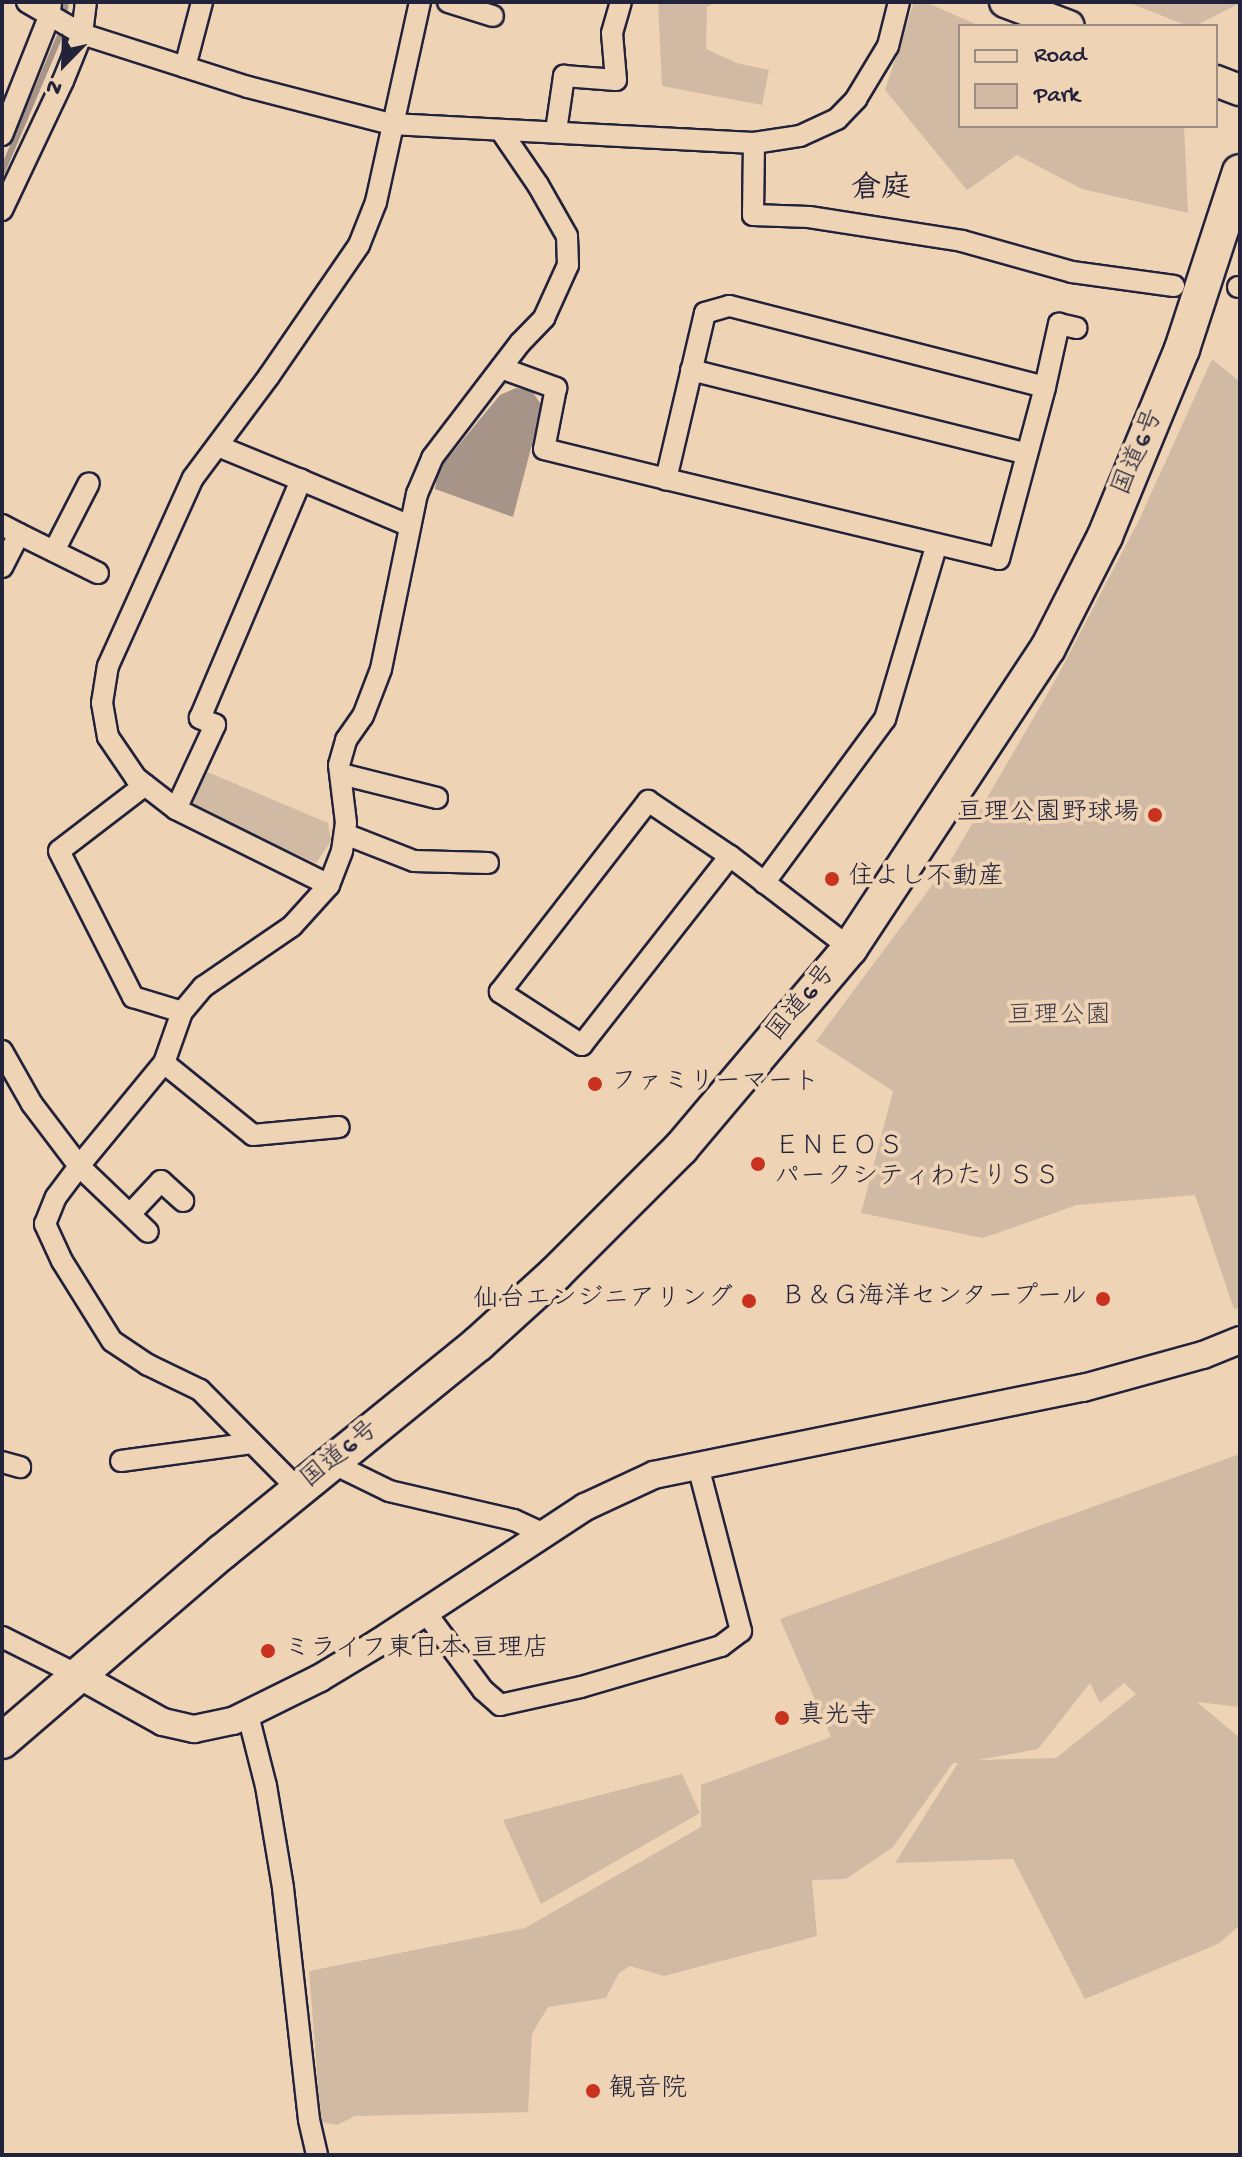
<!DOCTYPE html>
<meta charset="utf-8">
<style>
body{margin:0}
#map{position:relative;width:1242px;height:2157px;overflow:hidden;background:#eed3b5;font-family:"Gochi Hand","Klee One",sans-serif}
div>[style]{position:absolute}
.green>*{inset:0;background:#d1baa4}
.water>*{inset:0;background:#a69489}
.stream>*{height:6px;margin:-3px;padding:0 3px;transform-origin:3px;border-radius:3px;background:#a69489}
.roads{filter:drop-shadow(2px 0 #22223b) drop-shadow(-2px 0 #22223b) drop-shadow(0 2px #22223b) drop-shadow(0 -2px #22223b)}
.minor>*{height:20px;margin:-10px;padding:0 10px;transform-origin:10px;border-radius:10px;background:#eed3b5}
.tertiary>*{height:26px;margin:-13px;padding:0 13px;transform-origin:13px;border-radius:13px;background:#eed3b5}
.secondary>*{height:30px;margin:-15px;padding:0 15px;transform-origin:15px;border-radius:15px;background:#eed3b5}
.trunk>*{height:34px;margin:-17px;padding:0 17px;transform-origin:17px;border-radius:17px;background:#eed3b5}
.dots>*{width:22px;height:22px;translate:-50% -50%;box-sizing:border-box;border:4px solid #eed3b5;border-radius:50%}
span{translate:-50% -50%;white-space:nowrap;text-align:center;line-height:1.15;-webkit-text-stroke:8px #eed3b5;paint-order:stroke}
.street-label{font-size:26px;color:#22223b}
.poi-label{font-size:26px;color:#22223b}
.right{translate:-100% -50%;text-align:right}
.left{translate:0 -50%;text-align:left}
.park-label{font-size:26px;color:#454050}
.quarter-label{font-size:30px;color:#22223b;font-weight:700}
.frame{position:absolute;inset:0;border:4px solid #22223b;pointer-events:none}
.legend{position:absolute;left:958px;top:24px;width:260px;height:104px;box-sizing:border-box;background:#eed3b5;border:2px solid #9c8c84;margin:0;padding:10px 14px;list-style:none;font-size:24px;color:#22223b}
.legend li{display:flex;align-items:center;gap:16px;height:40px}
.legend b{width:40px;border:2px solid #9c8c84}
.north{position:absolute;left:24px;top:24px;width:80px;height:80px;-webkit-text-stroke:6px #eed3b5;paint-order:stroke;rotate:203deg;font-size:22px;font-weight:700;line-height:32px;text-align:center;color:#22223b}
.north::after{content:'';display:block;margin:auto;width:28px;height:36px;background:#22223b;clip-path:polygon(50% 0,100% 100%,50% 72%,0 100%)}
</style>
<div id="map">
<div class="green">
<div style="clip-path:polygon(658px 2px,716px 2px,707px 7px,706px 49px,737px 63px,769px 70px,762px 105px,662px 86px)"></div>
<div style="clip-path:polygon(914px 2px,925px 2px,980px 26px,960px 26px,960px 126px,1184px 126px,1188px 213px,1082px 189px,1017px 155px,967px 190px,885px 90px)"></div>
<div style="clip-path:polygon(1127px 2px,1237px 2px,1238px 4px,1195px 26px,1188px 26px)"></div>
<div style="clip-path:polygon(1212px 359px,1240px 382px,1240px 1307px,1234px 1309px,1195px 1195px,1077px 1205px,983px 1238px,861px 1213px,893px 1091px,816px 1041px,951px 860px,1056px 679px,1140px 518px)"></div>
<div style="clip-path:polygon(205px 771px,328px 823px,331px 841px,316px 863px,186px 805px)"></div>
<div style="clip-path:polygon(evenodd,1240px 1454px,1240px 1612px,1236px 1613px,1240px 1617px,1240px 1707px,1197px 1702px,1240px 1738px,1240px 1925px,1218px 1944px,1085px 1999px,1013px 1859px,895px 1863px,958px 1763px,953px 1763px,893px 1847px,846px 1879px,812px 1880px,817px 1936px,664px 1976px,630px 1966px,619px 1973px,606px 1998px,548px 2007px,532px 2034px,528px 2112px,355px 2116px,337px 2125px,321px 2122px,309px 1971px,525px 1928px,701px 1827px,701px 1785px,831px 1737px,780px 1619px,1240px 1454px,1090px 1683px,1100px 1703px,1124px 1683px,1136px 1694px,1056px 1758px,978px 1760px,1038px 1749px,1090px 1683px)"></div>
<div style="clip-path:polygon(682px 1774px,700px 1813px,541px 1904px,503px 1820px)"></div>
</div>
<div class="water">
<div style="clip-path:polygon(516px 388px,532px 391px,542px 406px,513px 517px,435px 489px,438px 470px,500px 395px)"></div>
</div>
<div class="stream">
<div style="left:65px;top:9px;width:7px;rotate:-82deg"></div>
<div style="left:2px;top:172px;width:146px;rotate:-67deg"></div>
</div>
<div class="roads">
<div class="minor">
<div style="left:27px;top:2px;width:64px;rotate:30.2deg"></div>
<div style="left:82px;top:34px;width:174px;rotate:17.7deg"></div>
<div style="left:248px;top:87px;width:148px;rotate:14.5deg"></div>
<div style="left:391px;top:124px;width:363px;rotate:3deg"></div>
<div style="left:754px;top:143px;width:47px;rotate:-8.7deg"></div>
<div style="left:800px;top:136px;width:41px;rotate:-24.7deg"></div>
<div style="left:837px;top:119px;width:28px;rotate:-46deg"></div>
<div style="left:856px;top:99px;width:62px;rotate:-58.9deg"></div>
<div style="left:888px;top:46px;width:45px;rotate:-76deg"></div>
<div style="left:448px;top:2px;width:47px;rotate:17.3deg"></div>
<div style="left:185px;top:67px;width:67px;rotate:-75.3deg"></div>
<div style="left:556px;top:131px;width:56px;rotate:-81.7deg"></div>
<div style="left:564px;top:76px;width:52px;rotate:4.4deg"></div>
<div style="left:616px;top:80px;width:47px;rotate:-94.9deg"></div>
<div style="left:612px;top:33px;width:32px;rotate:-74deg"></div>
<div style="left:2px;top:135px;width:127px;rotate:-68.3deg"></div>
<div style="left:49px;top:17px;width:15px;rotate:-82deg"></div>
<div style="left:754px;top:143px;width:72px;rotate:90.8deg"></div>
<div style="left:753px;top:215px;width:56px;rotate:2deg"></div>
<div style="left:809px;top:217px;width:155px;rotate:8.9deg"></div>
<div style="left:962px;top:241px;width:114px;rotate:15.7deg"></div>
<div style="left:1072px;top:272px;width:103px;rotate:7.8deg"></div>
<div style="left:2px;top:210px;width:143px;rotate:-64.7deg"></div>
<div style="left:63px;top:81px;width:51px;rotate:-68deg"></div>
<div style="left:82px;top:34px;width:32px;rotate:-83deg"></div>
<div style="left:1238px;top:287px;width:2px"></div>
<div style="left:501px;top:368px;width:59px;rotate:20deg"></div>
<div style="left:556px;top:388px;width:62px;rotate:101.1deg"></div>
<div style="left:544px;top:449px;width:126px;rotate:13.8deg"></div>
<div style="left:691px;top:370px;width:346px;rotate:14deg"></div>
<div style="left:1045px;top:387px;width:326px;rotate:-165.6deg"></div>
<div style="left:729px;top:306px;width:25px;rotate:164deg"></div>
<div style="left:705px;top:313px;width:171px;rotate:103.2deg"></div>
<div style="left:666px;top:479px;width:342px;rotate:13.5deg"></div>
<div style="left:999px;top:559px;width:178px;rotate:-75deg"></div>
<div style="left:1045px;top:387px;width:65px;rotate:-77.5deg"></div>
<div style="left:1059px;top:324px;width:18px;rotate:13deg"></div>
<div style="left:218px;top:446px;width:90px;rotate:22.3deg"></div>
<div style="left:2px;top:525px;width:19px;rotate:28deg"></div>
<div style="left:19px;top:534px;width:37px;rotate:117deg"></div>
<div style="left:19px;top:534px;width:88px;rotate:26.3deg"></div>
<div style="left:54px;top:551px;width:76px;rotate:-62.8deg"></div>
<div style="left:341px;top:774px;width:99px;rotate:14deg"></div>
<div style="left:145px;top:785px;width:108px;rotate:142.5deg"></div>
<div style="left:59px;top:851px;width:164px;rotate:63.1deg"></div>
<div style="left:133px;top:997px;width:51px;rotate:17deg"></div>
<div style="left:176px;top:809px;width:93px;rotate:-65.1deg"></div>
<div style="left:215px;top:725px;width:17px;rotate:-155deg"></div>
<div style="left:200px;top:718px;width:259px;rotate:-67deg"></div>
<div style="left:301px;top:480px;width:118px;rotate:22.9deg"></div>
<div style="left:345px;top:834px;width:74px;rotate:21.4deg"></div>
<div style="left:414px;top:861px;width:74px;rotate:1.5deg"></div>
<div style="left:730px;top:856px;width:240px;rotate:128.1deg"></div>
<div style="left:582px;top:1045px;width:98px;rotate:-147.1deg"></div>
<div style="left:500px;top:992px;width:242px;rotate:-52.2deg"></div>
<div style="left:648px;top:801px;width:99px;rotate:33.9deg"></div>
<div style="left:730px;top:856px;width:151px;rotate:37.5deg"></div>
<div style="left:764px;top:883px;width:204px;rotate:-53.6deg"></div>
<div style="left:885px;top:719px;width:179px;rotate:-73.5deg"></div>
<div style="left:329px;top:885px;width:171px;rotate:-153.6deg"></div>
<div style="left:176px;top:809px;width:51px;rotate:-142.2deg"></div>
<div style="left:136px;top:778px;width:50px;rotate:-124.3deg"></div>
<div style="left:108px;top:737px;width:35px;rotate:-100deg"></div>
<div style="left:102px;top:703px;width:37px;rotate:-81deg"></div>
<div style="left:108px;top:666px;width:206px;rotate:-65.7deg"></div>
<div style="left:193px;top:478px;width:127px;rotate:-53.3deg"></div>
<div style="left:269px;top:376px;width:159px;rotate:-55.5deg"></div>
<div style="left:359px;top:245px;width:46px;rotate:-68.4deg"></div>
<div style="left:376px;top:202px;width:205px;rotate:-77.6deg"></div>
<div style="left:2px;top:1051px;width:61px;rotate:60.5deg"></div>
<div style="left:32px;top:1104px;width:78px;rotate:52.8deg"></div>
<div style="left:79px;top:1166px;width:95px;rotate:43.7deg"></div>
<div style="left:164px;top:1063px;width:114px;rotate:39deg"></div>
<div style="left:253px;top:1135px;width:86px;rotate:-5.3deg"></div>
<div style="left:131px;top:1213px;width:44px;rotate:-46.8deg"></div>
<div style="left:161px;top:1181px;width:30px;rotate:42deg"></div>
<div style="left:121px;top:1461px;width:132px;rotate:-7.8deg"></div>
<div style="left:2px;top:1462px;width:19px;rotate:16deg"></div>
<div style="left:334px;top:1464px;width:61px;rotate:26.1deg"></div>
<div style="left:389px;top:1491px;width:128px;rotate:13.1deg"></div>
<div style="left:514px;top:1520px;width:31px;rotate:25deg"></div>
<div style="left:299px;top:1490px;width:141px;rotate:-134.7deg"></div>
<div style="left:200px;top:1390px;width:58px;rotate:-154.3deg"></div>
<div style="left:148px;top:1365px;width:43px;rotate:-146.3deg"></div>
<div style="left:112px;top:1341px;width:94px;rotate:-122deg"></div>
<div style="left:62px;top:1261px;width:41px;rotate:-114.7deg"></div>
<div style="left:45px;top:1224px;width:29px;rotate:-68deg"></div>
<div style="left:56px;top:1197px;width:39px;rotate:-53deg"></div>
<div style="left:79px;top:1166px;width:134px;rotate:-50.5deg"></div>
<div style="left:164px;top:1063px;width:54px;rotate:-70.6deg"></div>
<div style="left:182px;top:1012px;width:33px;rotate:-50deg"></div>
<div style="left:203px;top:987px;width:108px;rotate:-34.4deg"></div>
<div style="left:292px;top:926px;width:55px;rotate:-47.9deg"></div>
<div style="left:329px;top:885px;width:36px;rotate:-69deg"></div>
<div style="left:342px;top:851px;width:28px;rotate:-82deg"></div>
<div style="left:346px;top:823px;width:58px;rotate:-96.9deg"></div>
<div style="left:339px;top:765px;width:26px;rotate:-74deg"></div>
<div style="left:346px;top:740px;width:29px;rotate:-55deg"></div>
<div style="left:363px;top:716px;width:50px;rotate:-69deg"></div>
<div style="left:381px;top:669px;width:179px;rotate:-78.4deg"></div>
<div style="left:417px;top:494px;width:39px;rotate:-67deg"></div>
<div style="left:432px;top:458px;width:145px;rotate:-52.6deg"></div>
<div style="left:520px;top:343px;width:35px;rotate:-46deg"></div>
<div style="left:544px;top:318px;width:58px;rotate:-65.6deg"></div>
<div style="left:568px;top:265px;width:29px;rotate:-92deg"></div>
<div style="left:567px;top:236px;width:59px;rotate:-119.6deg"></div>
<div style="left:538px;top:185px;width:65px;rotate:-124.4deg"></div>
<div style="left:426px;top:1613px;width:96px;rotate:53.5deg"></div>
<div style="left:483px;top:1690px;width:23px;rotate:41deg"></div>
<div style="left:500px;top:1705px;width:83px;rotate:-12.5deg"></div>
<div style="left:581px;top:1687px;width:146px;rotate:-16.3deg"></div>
<div style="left:721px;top:1646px;width:25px;rotate:-37deg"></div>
<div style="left:741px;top:1631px;width:171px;rotate:-104.6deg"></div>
<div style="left:2px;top:1637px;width:87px;rotate:26.6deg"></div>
<div style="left:248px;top:1715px;width:73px;rotate:75.8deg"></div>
<div style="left:266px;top:1786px;width:103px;rotate:80.5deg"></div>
<div style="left:283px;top:1888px;width:233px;rotate:83.6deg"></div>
<div style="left:309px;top:2120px;width:36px;rotate:77deg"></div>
</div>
<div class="tertiary">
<div style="left:80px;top:1676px;width:95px;rotate:29deg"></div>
<div style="left:163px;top:1722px;width:32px;rotate:13deg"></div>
<div style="left:194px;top:1729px;width:40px;rotate:-12deg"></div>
<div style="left:233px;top:1721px;width:97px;rotate:-26.3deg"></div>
<div style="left:320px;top:1678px;width:68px;rotate:-31.1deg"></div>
<div style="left:378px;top:1643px;width:248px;rotate:-33.3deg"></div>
<div style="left:585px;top:1507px;width:76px;rotate:-24.9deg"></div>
<div style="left:654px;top:1475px;width:438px;rotate:-11.5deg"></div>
<div style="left:1083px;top:1388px;width:124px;rotate:-15.4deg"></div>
<div style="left:1203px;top:1355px;width:40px;rotate:-22deg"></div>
</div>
<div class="secondary">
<div style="left:1005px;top:2px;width:68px;rotate:20.6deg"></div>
<div style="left:1216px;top:81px;width:26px;rotate:21deg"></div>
</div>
<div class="trunk">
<div style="left:2px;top:1741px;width:290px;rotate:-40.7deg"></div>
<div style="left:222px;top:1552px;width:330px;rotate:-39.1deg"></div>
<div style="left:478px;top:1344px;width:104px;rotate:-42.3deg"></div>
<div style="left:555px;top:1274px;width:178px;rotate:-45deg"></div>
<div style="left:681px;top:1148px;width:262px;rotate:-49.8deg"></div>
<div style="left:850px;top:948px;width:359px;rotate:-56.6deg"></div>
<div style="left:1048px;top:648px;width:126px;rotate:-63deg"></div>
<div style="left:1105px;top:536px;width:202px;rotate:-67.6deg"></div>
<div style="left:1182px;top:349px;width:186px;rotate:-71.9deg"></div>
</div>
</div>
<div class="dots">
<div style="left:1155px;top:815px;background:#c8321e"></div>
<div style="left:832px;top:879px;background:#c8321e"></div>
<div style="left:595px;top:1084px;background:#c8321e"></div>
<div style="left:758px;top:1164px;background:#c8321e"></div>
<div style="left:1103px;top:1299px;background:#c8321e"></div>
<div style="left:749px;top:1301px;background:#c8321e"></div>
<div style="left:268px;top:1651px;background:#c8321e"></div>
<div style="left:782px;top:1718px;background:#c8321e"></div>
<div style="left:593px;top:2091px;background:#c8321e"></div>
</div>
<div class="street-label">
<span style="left:1140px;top:453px;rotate:-67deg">国道6号</span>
<span style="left:803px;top:1004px;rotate:-50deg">国道6号</span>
<span style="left:341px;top:1456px;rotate:-39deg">国道6号</span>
</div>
<div class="poi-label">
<span class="right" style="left:1139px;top:815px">亘理公園野球場</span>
<span class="left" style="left:848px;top:879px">住よし不動産</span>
<span class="left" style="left:611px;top:1084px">ファミリーマート</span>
<span class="left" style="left:774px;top:1164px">ＥＮＥＯＳ<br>パークシティわたりＳＳ</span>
<span class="right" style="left:1087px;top:1299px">Ｂ＆Ｇ海洋センタープール</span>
<span class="right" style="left:733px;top:1301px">仙台エンジニアリング</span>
<span class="left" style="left:284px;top:1651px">ミライフ東日本 亘理店</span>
<span class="left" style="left:798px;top:1718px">真光寺</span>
<span class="left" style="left:609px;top:2091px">観音院</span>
</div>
<div class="park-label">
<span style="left:1059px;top:1018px">亘理公園</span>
</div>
<div class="quarter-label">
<span style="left:881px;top:191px">倉庭</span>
</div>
<div class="frame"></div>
<ul class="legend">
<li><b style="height:10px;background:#eed3b5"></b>Road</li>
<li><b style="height:22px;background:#d1baa4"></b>Park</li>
</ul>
<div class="north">N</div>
</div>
